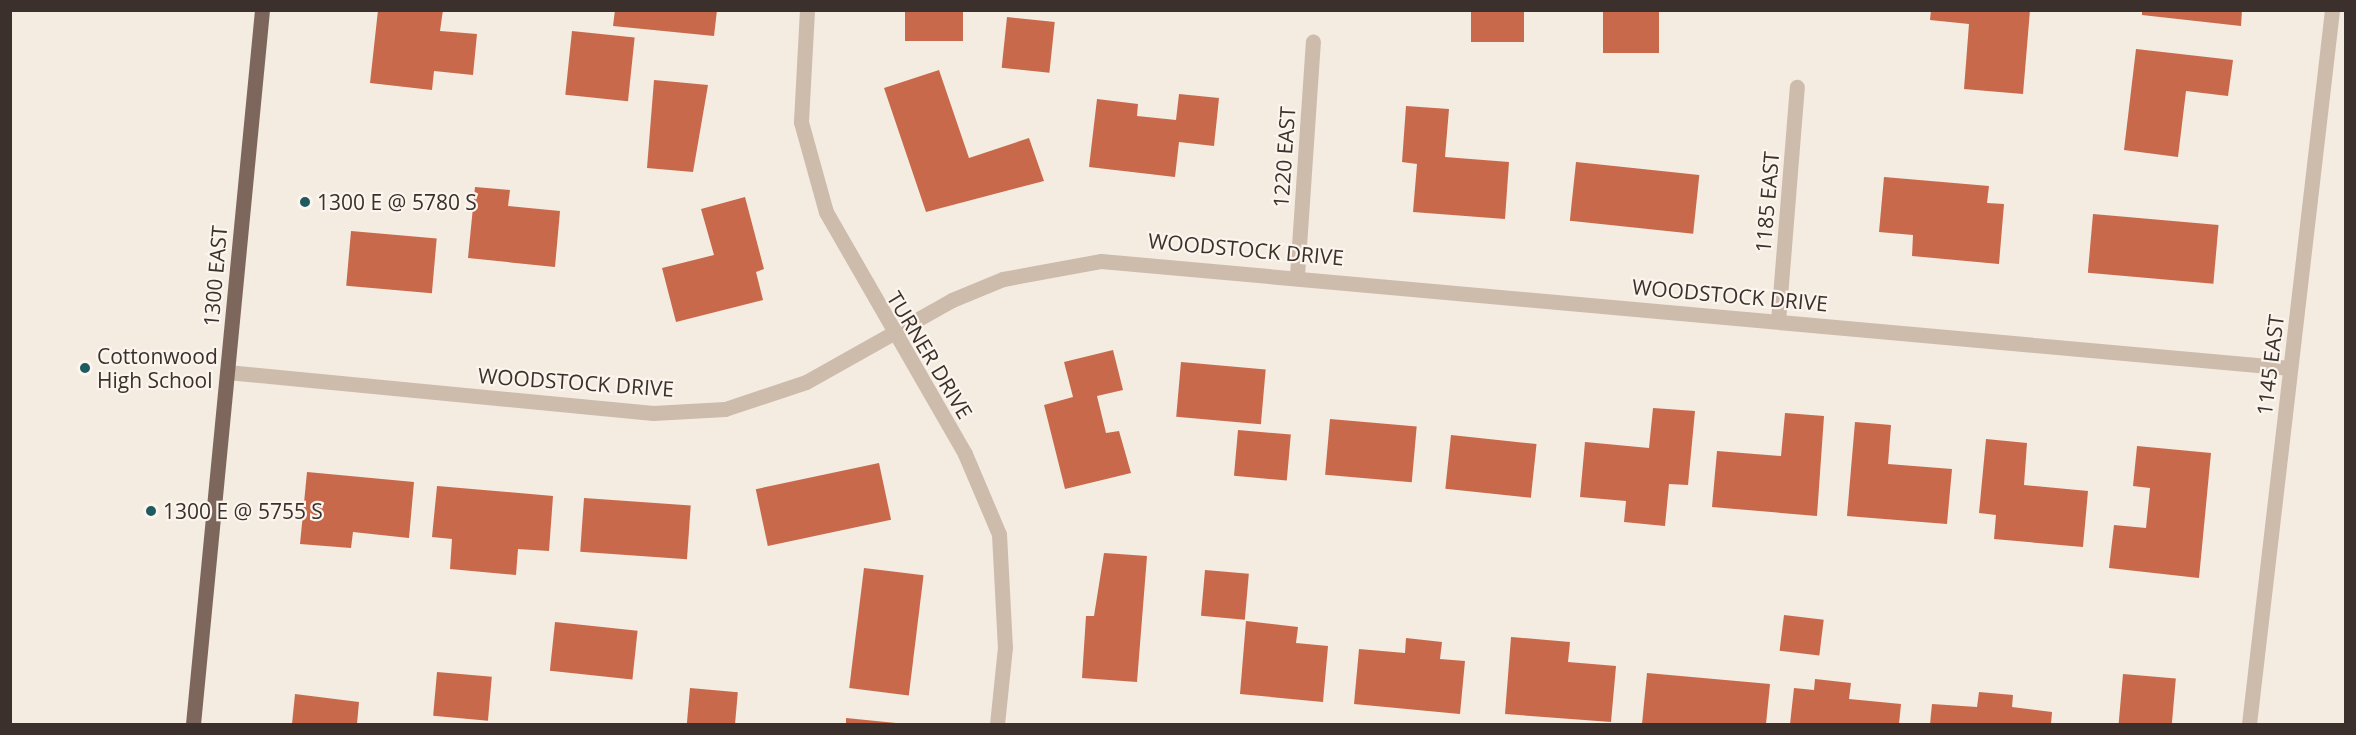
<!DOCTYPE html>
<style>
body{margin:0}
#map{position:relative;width:2356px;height:735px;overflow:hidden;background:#f4ebe1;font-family:"Open Sans",sans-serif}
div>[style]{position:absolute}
.building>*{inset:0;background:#c8694b;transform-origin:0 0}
.minor>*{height:15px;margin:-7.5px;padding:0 7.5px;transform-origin:7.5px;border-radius:7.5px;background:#cdbbac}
.major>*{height:15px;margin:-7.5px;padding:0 7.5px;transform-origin:7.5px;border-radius:7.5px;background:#7d675c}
.dots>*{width:16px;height:16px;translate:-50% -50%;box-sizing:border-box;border:3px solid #fbf5ee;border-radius:50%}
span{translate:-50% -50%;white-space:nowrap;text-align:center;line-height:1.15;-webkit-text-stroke:4.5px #fbf5ee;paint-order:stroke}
.street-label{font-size:21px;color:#3b302b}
.poi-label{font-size:21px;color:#3b302b}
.left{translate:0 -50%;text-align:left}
.frame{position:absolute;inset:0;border:12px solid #3b302b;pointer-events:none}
</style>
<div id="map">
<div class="building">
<div style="clip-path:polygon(378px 10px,443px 10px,440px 31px,477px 34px,473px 75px,434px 71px,432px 90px,370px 83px)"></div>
<div style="clip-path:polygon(615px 10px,717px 10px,714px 36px,613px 26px)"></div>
<div style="left:905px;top:10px;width:58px;height:31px"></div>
<div style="left:1471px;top:10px;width:53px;height:32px"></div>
<div style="left:1603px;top:10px;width:56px;height:43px"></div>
<div style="clip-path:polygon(1931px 10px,2030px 10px,2023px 94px,1964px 89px,1969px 24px,1930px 20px)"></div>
<div style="clip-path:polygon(2142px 10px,2242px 10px,2241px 26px,2142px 15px)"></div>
<div style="left:1007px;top:17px;width:48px;height:51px;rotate:6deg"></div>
<div style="left:572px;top:31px;width:63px;height:64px;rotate:6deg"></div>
<div style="clip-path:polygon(2136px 49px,2233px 60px,2228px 96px,2186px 91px,2178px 157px,2124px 150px)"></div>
<div style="clip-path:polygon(939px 70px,969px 158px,1029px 138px,1044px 181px,926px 212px,884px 88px)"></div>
<div style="clip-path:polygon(654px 80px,708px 85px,693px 172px,647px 168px)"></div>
<div style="clip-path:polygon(1179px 94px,1219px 98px,1214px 146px,1179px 142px,1175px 177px,1089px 167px,1097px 99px,1138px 104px,1137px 116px,1176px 120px)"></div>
<div style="clip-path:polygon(1406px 106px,1449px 109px,1445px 157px,1509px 162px,1505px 219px,1413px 212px,1417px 164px,1402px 162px)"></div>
<div style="left:1576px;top:162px;width:124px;height:59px;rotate:6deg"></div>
<div style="clip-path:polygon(1884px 177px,1989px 186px,1987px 203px,2004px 204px,1999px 264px,1912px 256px,1913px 235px,1879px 232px)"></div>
<div style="clip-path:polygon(475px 187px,510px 190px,508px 206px,560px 211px,555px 267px,468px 258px)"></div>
<div style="clip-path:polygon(745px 197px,764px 269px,756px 272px,763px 300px,676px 322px,662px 268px,714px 255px,701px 209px)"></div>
<div style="left:2093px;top:214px;width:126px;height:59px;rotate:5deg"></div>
<div style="left:351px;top:231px;width:86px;height:55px;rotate:5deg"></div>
<div style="clip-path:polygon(1113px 350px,1123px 390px,1097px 396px,1106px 433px,1119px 431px,1131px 473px,1065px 489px,1044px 405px,1073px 397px,1064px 362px)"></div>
<div style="left:1181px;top:362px;width:85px;height:55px;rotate:5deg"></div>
<div style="clip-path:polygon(1653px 408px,1695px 411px,1688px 485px,1669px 484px,1665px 526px,1624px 522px,1626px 501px,1580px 497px,1585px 442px,1649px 448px)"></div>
<div style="clip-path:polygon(1785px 413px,1824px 416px,1817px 516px,1712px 507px,1717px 451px,1781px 456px)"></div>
<div style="left:1330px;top:419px;width:87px;height:56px;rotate:5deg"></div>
<div style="clip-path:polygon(1855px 422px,1891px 425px,1888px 464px,1952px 469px,1947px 524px,1847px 516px)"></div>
<div style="left:1238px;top:430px;width:53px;height:46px;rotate:5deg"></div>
<div style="left:1451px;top:435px;width:86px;height:54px;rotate:6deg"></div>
<div style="clip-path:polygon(1986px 439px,2027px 443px,2024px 485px,2088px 491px,2083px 547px,1994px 539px,1996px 515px,1979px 513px)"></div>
<div style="clip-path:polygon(2137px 446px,2211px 453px,2199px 578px,2109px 568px,2114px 525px,2146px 528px,2150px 488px,2133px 486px)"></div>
<div style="left:879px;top:463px;width:58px;height:126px;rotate:78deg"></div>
<div style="clip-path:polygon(307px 472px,414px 482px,409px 538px,353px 532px,351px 548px,300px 544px)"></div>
<div style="clip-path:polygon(437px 486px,553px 496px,549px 551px,518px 549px,516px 575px,450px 569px,452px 539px,432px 537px)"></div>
<div style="left:584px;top:498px;width:107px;height:54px;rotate:4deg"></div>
<div style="clip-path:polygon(1104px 553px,1147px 556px,1137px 682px,1082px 678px,1086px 616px,1094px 616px)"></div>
<div style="left:864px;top:568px;width:60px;height:121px;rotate:7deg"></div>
<div style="left:1205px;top:570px;width:44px;height:46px;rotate:5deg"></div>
<div style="left:1784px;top:615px;width:40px;height:36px;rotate:7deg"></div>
<div style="clip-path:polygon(1246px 621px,1298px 627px,1296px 643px,1328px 646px,1323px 702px,1240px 694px)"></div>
<div style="left:555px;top:622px;width:83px;height:49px;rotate:6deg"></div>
<div style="clip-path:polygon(1511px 637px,1570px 642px,1568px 662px,1616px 666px,1611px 722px,1505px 714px)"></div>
<div style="clip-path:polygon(1406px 638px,1442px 642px,1440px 659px,1465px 661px,1460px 714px,1354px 704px,1359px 649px,1405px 653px)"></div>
<div style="left:437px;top:672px;width:55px;height:44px;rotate:5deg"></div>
<div style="clip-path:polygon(1647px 673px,1770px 684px,1766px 724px,1642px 724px)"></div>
<div style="left:2123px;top:674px;width:53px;height:50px;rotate:5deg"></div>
<div style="clip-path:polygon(1815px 679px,1851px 683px,1849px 699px,1901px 704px,1899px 724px,1790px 724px,1794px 688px,1814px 690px)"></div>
<div style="left:690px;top:688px;width:48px;height:36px;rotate:5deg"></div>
<div style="clip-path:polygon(1979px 692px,2013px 695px,2012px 707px,2052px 712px,2051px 724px,1930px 724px,1932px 704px,1977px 707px)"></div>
<div style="clip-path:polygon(295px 694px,359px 702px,357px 724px,292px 724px)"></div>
<div style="clip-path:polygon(846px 718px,896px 723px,896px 724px,846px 724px)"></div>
</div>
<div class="minor">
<div style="left:807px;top:10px;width:112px;rotate:93.1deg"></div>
<div style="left:801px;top:122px;width:93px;rotate:74.5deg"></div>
<div style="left:826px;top:212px;width:279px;rotate:60.1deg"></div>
<div style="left:965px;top:454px;width:87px;rotate:67deg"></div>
<div style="left:999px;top:534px;width:113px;rotate:87deg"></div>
<div style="left:1005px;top:647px;width:77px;rotate:95.9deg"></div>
<div style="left:1297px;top:275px;width:234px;rotate:-86.1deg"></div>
<div style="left:1778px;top:321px;width:235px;rotate:-85.4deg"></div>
<div style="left:227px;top:372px;width:428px;rotate:5.5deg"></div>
<div style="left:653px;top:413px;width:72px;rotate:-3.2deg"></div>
<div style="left:725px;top:409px;width:85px;rotate:-18.4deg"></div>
<div style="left:806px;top:382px;width:167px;rotate:-29.3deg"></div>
<div style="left:952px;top:300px;width:55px;rotate:-22.4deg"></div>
<div style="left:1003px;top:279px;width:100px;rotate:-10.4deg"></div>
<div style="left:1101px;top:261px;width:1194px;rotate:5.14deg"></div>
<div style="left:2249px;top:724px;width:719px;rotate:-83.37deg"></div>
</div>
<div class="major">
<div style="left:193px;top:724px;width:717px;rotate:-84.48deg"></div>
</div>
<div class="dots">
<div style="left:305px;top:202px;background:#1f5a5e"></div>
<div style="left:85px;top:368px;background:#1f5a5e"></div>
<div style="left:151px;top:511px;background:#1f5a5e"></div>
</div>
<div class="street-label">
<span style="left:1284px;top:157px;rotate:-86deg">1220 EAST</span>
<span style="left:1767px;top:202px;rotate:-85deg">1185 EAST</span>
<span style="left:1246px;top:249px;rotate:5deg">WOODSTOCK DRIVE</span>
<span style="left:215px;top:276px;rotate:-85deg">1300 EAST</span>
<span style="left:1730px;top:295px;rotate:5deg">WOODSTOCK DRIVE</span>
<span style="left:930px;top:355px;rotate:59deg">TURNER DRIVE</span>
<span style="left:2270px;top:365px;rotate:-83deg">1145 EAST</span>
<span style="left:576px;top:382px;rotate:4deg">WOODSTOCK DRIVE</span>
</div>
<div class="poi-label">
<span class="left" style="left:317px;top:202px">1300 E @ 5780 S</span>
<span class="left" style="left:97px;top:368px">Cottonwood<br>High School</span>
<span class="left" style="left:163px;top:511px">1300 E @ 5755 S</span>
</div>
<div class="frame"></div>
</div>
